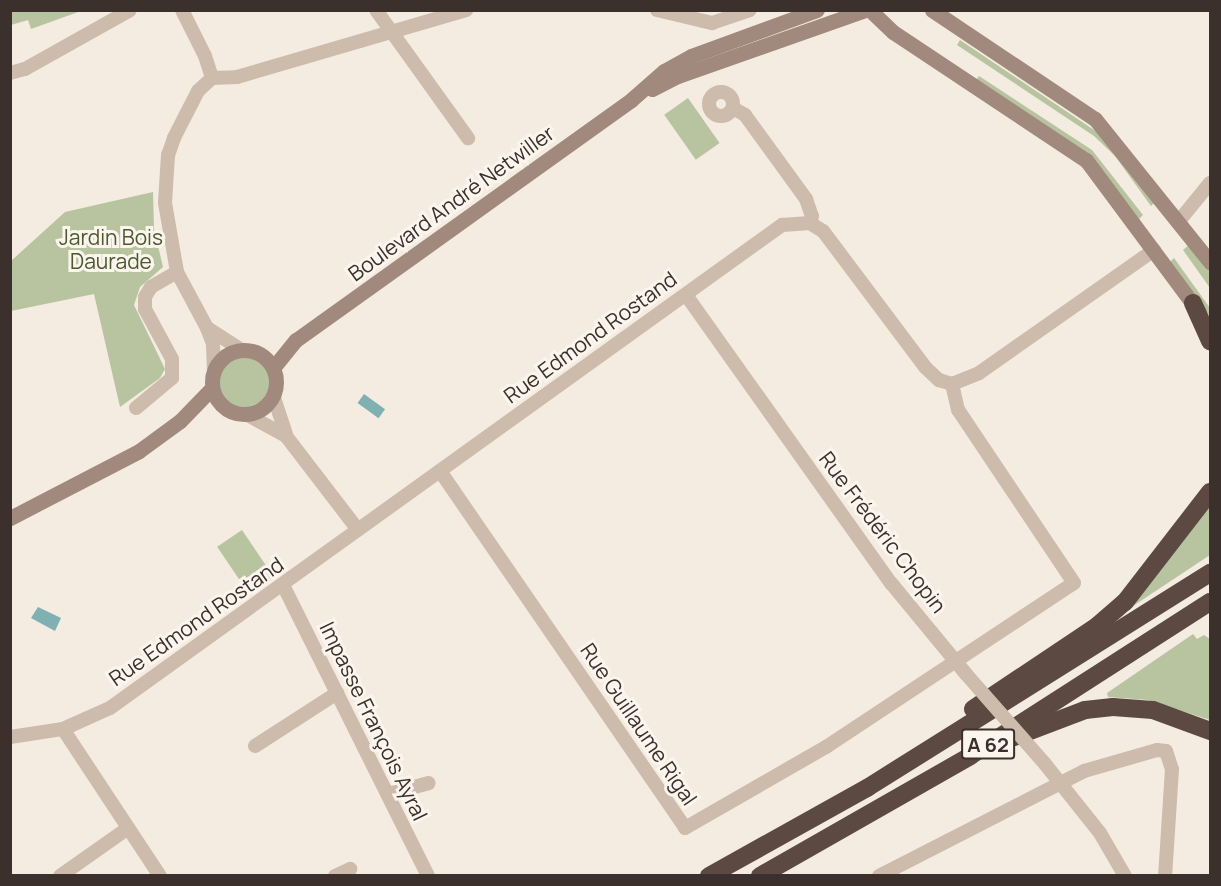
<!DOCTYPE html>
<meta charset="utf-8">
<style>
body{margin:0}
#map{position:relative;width:1221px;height:886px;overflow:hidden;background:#f4ebe1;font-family:Manrope,sans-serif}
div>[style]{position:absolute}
.green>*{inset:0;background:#b8c4a0;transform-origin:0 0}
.round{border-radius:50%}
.water>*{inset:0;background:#7fb0b2;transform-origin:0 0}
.street>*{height:14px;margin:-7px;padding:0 7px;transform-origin:7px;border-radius:7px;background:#cdbbac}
.street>.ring{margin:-7px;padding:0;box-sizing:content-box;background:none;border:14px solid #cdbbac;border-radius:50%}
.secondary>*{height:15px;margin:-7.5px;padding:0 7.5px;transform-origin:7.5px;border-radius:7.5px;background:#a18a7d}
.secondary>.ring{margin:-7.5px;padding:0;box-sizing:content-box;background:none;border:15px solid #a18a7d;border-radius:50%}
.highway>*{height:18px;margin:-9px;padding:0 9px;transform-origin:9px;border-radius:9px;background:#5c4a42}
.street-bridge>*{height:14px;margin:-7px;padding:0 7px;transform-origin:7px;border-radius:7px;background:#cdbbac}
span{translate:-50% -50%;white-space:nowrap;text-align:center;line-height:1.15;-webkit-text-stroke:6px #fbf5ee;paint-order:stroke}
.shield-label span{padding:2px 4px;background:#fbf5ee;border:2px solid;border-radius:4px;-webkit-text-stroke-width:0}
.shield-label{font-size:20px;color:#3b302b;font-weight:700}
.street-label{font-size:21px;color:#3b302b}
.park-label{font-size:21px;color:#4a5a2e}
.frame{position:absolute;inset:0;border:12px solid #3b302b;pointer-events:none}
</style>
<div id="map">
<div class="green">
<div style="clip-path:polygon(11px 10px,81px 10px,81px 11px,31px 29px,28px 20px,11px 25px)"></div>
<div style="clip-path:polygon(960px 40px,1100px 134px,1156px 201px,1151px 206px,1115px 156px,1094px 136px,957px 45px)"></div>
<div style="clip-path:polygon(979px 76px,1092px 150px,1143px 215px,1139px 219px,1094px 160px,976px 80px)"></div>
<div style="left:688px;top:98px;width:55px;height:29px;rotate:55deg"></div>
<div style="clip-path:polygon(153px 192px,154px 229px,163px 267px,140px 287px,134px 305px,165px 369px,160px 378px,120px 407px,94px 294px,11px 311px,11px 261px,65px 212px)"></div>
<div style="clip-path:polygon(1190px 244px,1210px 271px,1210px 288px,1183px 250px)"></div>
<div style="clip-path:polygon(1174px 258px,1210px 308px,1210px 319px,1170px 262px)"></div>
<div class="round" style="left:218px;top:355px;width:52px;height:52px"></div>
<div style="clip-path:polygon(1210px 504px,1210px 555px,1127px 610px)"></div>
<div style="left:242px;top:530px;width:57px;height:30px;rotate:56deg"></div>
<div style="clip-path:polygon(1193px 634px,1197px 639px,1204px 635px,1210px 639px,1210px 720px,1148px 700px,1108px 697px,1107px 693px)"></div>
</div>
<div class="water">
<div style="left:364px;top:394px;width:26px;height:11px;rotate:36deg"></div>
<div style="clip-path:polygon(38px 607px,61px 618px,55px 631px,31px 618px)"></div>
</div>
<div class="street">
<div style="left:182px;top:10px;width:51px;rotate:63.4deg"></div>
<div style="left:205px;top:56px;width:23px;rotate:72deg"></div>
<div style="left:212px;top:78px;width:19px;rotate:137deg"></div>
<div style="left:198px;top:91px;width:53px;rotate:117.1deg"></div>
<div style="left:174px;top:138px;width:18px;rotate:109deg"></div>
<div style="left:168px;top:155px;width:48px;rotate:93.6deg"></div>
<div style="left:165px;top:203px;width:70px;rotate:80.1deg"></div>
<div style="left:177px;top:272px;width:64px;rotate:61.8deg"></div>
<div style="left:207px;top:328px;width:17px;rotate:69deg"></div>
<div style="left:213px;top:344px;width:26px;rotate:88deg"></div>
<div style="left:376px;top:10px;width:158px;rotate:54.3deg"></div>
<div style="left:657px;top:10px;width:57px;rotate:13.3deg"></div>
<div style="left:712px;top:23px;width:40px;rotate:-18.9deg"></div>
<div style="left:10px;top:73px;width:16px;rotate:-15deg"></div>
<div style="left:25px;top:69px;width:120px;rotate:-29.3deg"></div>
<div style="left:212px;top:78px;width:25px;rotate:-2deg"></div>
<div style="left:237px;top:77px;width:239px;rotate:-16.3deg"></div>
<div class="ring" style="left:709px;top:92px;width:10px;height:10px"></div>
<div style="left:733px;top:108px;width:14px;rotate:30deg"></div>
<div style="left:745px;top:115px;width:104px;rotate:54deg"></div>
<div style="left:806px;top:199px;width:18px;rotate:71deg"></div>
<div style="left:812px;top:216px;width:7px;rotate:106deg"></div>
<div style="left:1179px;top:221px;width:49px;rotate:-50.8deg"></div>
<div style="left:686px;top:295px;width:354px;rotate:54.6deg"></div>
<div style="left:891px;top:583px;width:118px;rotate:50.5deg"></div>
<div style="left:209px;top:329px;width:38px;rotate:33deg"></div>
<div style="left:273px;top:395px;width:41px;rotate:71.6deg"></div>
<div style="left:136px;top:408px;width:47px;rotate:-39.8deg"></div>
<div style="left:172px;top:378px;width:19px;rotate:-90deg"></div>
<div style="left:172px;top:359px;width:57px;rotate:-118.4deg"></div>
<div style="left:145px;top:309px;width:12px;rotate:-90deg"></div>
<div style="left:145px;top:297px;width:12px;rotate:-59deg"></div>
<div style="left:151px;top:287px;width:30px;rotate:-30deg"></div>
<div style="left:246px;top:414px;width:46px;rotate:28.8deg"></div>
<div style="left:286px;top:436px;width:118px;rotate:52.5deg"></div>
<div style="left:440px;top:471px;width:433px;rotate:55.5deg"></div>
<div style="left:685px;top:828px;width:163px;rotate:-29.9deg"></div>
<div style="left:826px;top:747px;width:297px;rotate:-33.5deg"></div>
<div style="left:1074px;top:583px;width:208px;rotate:-123.8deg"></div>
<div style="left:958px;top:410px;width:27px;rotate:-103deg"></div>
<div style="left:283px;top:585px;width:325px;rotate:63.5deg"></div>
<div style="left:63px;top:729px;width:176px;rotate:56.6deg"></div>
<div style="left:10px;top:737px;width:54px;rotate:-8.6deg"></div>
<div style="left:63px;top:729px;width:51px;rotate:-24.1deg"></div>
<div style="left:110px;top:708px;width:828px;rotate:-35.71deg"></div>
<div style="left:782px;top:225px;width:28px;rotate:-4deg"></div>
<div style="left:810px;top:223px;width:15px;rotate:32deg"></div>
<div style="left:823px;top:231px;width:171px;rotate:53.1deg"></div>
<div style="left:926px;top:368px;width:18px;rotate:43deg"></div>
<div style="left:939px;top:380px;width:14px;rotate:17deg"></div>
<div style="left:952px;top:384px;width:29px;rotate:-22deg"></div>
<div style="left:979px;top:373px;width:214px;rotate:-35.1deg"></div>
<div style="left:255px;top:746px;width:98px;rotate:-32.9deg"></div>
<div style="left:1045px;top:764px;width:88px;rotate:51.4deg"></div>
<div style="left:1100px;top:833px;width:50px;rotate:59.8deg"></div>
<div style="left:388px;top:794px;width:42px;rotate:-15deg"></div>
<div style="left:60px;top:876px;width:83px;rotate:-35.2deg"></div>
<div style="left:335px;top:876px;width:17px;rotate:-25deg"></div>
<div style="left:879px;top:876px;width:230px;rotate:-27.1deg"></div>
<div style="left:1084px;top:771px;width:76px;rotate:-16deg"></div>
<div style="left:1157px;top:750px;width:9px;rotate:6deg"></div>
<div style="left:1166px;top:751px;width:19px;rotate:72deg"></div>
<div style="left:1172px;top:769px;width:107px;rotate:93.7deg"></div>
</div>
<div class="secondary">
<div style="left:870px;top:10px;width:32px;rotate:44deg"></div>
<div style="left:893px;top:32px;width:232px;rotate:33.6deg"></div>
<div style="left:1086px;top:160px;width:189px;rotate:53.4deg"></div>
<div style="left:932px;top:10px;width:196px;rotate:33.8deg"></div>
<div style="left:1095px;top:119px;width:184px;rotate:51.2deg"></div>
<div style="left:652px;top:89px;width:29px;rotate:-27deg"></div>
<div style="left:678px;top:76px;width:198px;rotate:-19.4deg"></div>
<div class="ring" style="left:212px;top:350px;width:49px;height:49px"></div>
<div style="left:273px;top:368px;width:36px;rotate:-51deg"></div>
<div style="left:296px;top:340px;width:412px;rotate:-35.6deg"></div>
<div style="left:631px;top:100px;width:44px;rotate:-41.3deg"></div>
<div style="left:664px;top:71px;width:31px;rotate:-29deg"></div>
<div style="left:691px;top:56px;width:134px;rotate:-20.1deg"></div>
<div style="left:10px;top:518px;width:145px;rotate:-27.4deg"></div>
<div style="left:139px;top:451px;width:51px;rotate:-36.2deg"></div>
<div style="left:180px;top:421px;width:46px;rotate:-45.9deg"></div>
</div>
<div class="highway">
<div style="left:1193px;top:303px;width:42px;rotate:65.9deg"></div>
<div style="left:973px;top:709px;width:149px;rotate:-33.8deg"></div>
<div style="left:1097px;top:626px;width:37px;rotate:-41deg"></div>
<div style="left:1125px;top:602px;width:139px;rotate:-52.3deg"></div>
<div style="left:1014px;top:737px;width:76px;rotate:-20.8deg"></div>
<div style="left:1085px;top:710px;width:28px;rotate:-6deg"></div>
<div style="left:1113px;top:707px;width:40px;rotate:4.3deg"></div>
<div style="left:1153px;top:710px;width:61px;rotate:20.2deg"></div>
<div style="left:709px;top:876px;width:181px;rotate:-29.1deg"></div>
<div style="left:867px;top:788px;width:405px;rotate:-32.1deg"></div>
<div style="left:760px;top:876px;width:242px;rotate:-29.7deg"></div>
<div style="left:970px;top:756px;width:285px;rotate:-32.7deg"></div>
</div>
<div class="street-bridge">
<div style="left:966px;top:674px;width:120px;rotate:48.7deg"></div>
</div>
<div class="shield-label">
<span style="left:988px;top:744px">A 62</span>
</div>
<div class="street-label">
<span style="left:451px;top:203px;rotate:-36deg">Boulevard André Netwiller</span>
<span style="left:590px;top:337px;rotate:-36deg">Rue Edmond Rostand</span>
<span style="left:883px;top:532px;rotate:53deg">Rue Frédéric Chopin</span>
<span style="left:196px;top:621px;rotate:-35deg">Rue Edmond Rostand</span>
<span style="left:374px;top:721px;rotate:64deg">Impasse François Ayral</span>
<span style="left:639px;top:724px;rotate:56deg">Rue Guillaume Rigal</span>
</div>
<div class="park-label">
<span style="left:111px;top:249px">Jardin Bois<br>Daurade</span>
</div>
<div class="frame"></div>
</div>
